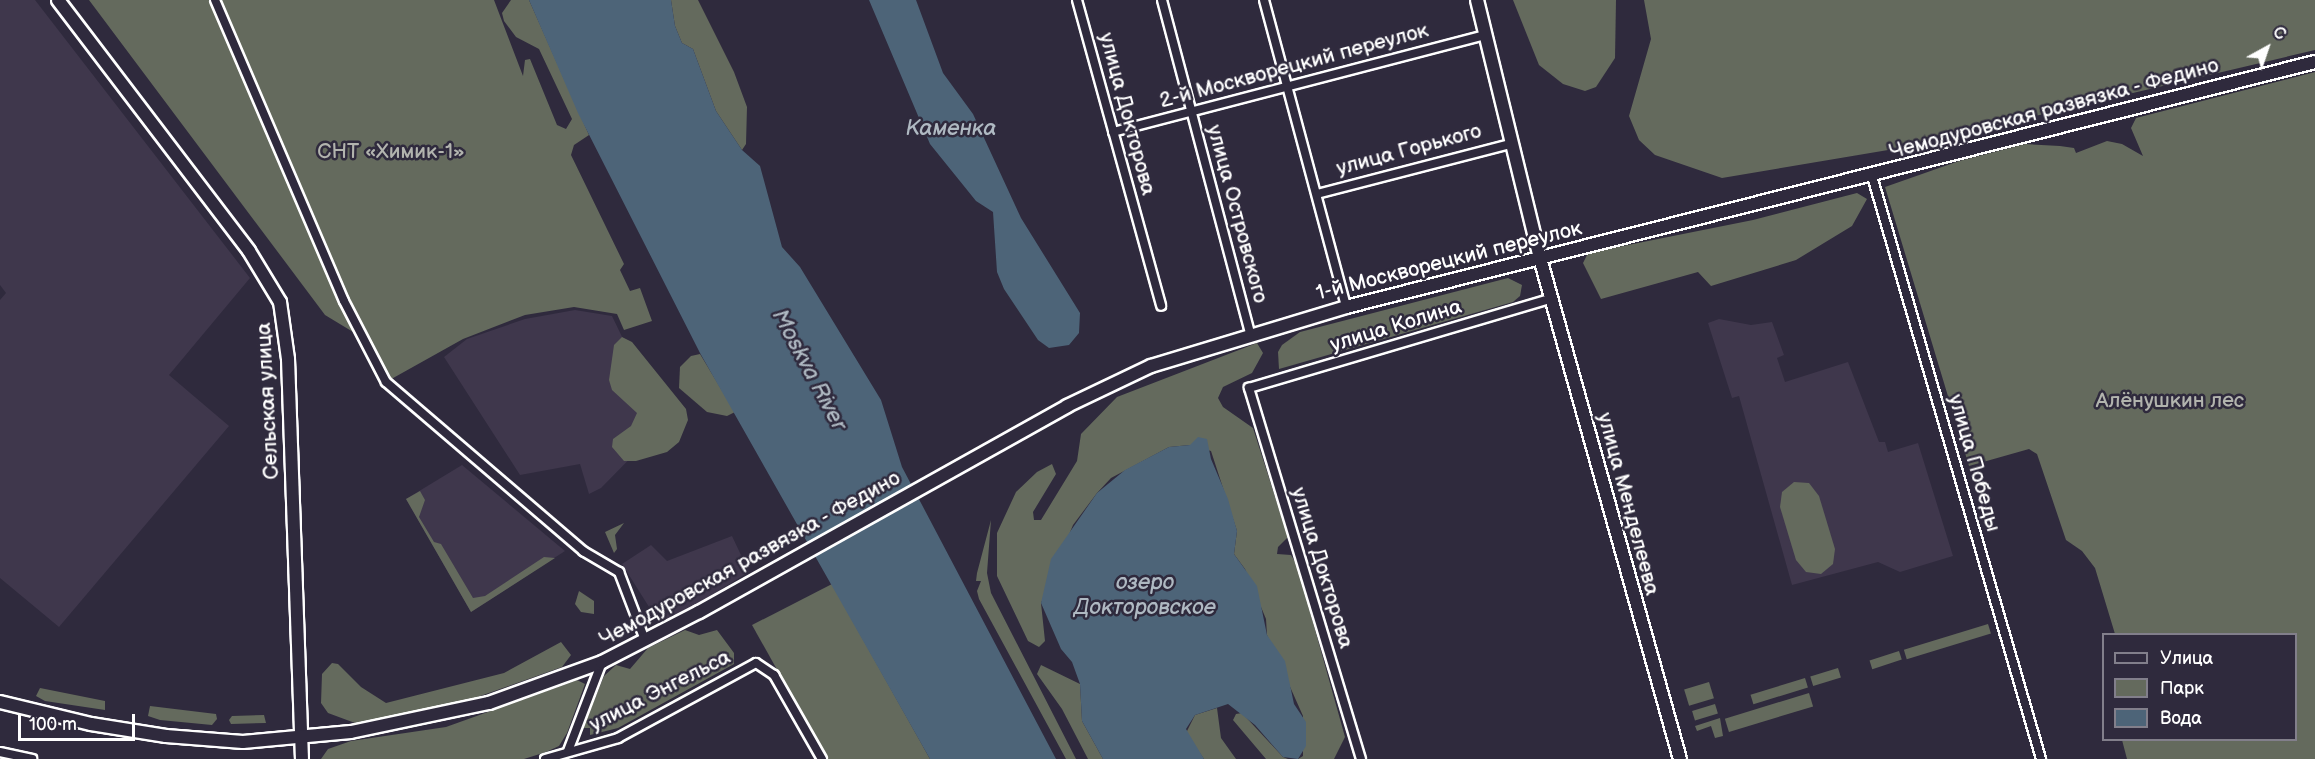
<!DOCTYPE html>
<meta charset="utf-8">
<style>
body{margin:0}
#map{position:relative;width:2315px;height:759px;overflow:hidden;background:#2f2a3d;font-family:"Balsamiq Sans",sans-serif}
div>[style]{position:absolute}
.built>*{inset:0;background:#3f374c}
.green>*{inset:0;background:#646a5d;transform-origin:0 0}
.water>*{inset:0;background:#4d6478}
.roads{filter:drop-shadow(2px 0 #fff) drop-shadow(-2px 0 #fff) drop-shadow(0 2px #fff) drop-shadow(0 -2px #fff)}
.street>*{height:8px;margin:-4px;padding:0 4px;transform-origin:4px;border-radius:4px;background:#2f2a3d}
.secondary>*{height:12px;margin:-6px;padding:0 6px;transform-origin:6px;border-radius:6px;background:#2f2a3d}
span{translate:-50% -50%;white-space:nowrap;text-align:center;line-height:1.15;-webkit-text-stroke:5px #2f2a3d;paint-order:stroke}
.street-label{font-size:21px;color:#fff}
.park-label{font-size:21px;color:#b2b4ae}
.water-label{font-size:22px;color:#afb9c2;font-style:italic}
.legend{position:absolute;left:2102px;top:633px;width:195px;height:108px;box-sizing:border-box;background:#2f2a3d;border:2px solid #827f8b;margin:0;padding:8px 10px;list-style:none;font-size:18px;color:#fff}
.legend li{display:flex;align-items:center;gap:12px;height:30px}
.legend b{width:30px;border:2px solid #827f8b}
.north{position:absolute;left:2237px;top:18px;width:60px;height:60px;-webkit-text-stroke:4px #2f2a3d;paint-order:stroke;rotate:40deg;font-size:16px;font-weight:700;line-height:24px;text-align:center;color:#fff}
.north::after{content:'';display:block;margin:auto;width:21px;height:27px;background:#fff;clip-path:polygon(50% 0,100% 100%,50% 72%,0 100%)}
.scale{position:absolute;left:18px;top:714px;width:117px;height:27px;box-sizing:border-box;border:3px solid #fff;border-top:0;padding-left:8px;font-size:18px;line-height:21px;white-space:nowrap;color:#fff;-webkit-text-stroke:4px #2f2a3d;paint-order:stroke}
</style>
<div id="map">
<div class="built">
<div style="clip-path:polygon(0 0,35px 0,250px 278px,169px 375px,229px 426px,59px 627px,0 578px,0 300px,6px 293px,0 285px)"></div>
<div style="clip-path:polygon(575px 310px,612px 316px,664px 424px,601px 488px,589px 494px,580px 464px,520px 475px,444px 357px,467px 339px,525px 319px)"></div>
<div style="clip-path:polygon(1719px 319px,1751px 325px,1772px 322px,1784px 355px,1777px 358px,1785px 382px,1848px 362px,1879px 442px,1885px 442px,1888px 452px,1918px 443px,1953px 556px,1900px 572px,1878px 562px,1792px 585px,1739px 396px,1732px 398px,1708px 323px)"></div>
<div style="clip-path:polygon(462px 465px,565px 551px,471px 612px,406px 499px)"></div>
<div style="clip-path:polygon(732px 536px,749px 572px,661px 626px,622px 564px,651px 545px,667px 561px)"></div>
</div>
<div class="green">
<div style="clip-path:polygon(89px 0,494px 0,523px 76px,525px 60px,530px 59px,557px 125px,566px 129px,572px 119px,539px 49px,516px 37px,504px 21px,502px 13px,511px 0,529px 0,589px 135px,574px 145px,571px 155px,624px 264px,620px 270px,630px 291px,640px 288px,652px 321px,624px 330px,617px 314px,574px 307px,525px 315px,463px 339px,386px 382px,363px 338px,325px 315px)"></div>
<div style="clip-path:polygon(671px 0,698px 0,734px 72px,747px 107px,746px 144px,742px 150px,716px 111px,693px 49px,682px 43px,675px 26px)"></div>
<div style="clip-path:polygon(1513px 0,1616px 0,1615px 58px,1596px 87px,1585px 91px,1563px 84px,1539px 65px)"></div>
<div style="clip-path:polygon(1644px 0,2315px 0,2315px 50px,1900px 148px,1722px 178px,1655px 155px,1639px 140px,1629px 116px,1651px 39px)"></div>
<div style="clip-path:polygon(2315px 72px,2315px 759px,2127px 759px,2122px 740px,2296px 740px,2296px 634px,2115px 634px,2095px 568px,2082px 551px,2066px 540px,2037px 454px,2029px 449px,1969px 466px,1885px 187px,1959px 161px,2025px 144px,2060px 146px,2074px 148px,2076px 153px,2107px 141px,2122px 144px,2143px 156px,2131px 128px,2136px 118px)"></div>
<div style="clip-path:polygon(1857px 193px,1867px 199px,1852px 226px,1796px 260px,1711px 286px,1698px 272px,1601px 299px,1583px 263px,1588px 253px,1753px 220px)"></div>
<div style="clip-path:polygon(1508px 278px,1522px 285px,1520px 296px,1513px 302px,1279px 369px,1278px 352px,1282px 345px,1300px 332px)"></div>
<div style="clip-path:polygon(622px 337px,632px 342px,686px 409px,688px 420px,679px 442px,667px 452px,636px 461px,624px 461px,612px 447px,613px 439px,631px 426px,637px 413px,612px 390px,609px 380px,614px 345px)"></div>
<div style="clip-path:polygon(1257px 343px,1263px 353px,1252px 373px,1223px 387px,1218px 398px,1223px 407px,1253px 428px,1288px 537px,1278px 547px,1277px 554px,1291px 555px,1297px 565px,1345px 737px,1334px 759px,1298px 759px,1303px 756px,1303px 716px,1267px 635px,1266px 619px,1245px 569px,1234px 554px,1237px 531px,1211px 451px,1190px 445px,1169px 447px,1111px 478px,1097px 493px,1073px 525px,1041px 603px,1045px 641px,1039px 647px,1028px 641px,997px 576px,997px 533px,1016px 492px,1037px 472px,1052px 464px,1056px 474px,1033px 512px,1034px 520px,1041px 520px,1077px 461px,1081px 434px,1117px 397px)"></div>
<div style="clip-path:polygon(700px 354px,735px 412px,727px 416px,707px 412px,679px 388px,680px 367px,691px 356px)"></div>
<div style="clip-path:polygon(1794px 482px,1809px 483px,1819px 496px,1835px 549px,1833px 564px,1821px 574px,1806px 572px,1796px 560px,1780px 507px,1782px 492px)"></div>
<div style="clip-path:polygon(420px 491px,425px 500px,419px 517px,434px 542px,441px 544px,473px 598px,485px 596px,544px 557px,555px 558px,471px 612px,406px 499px)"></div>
<div style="clip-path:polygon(991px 520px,987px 573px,991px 593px,1076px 759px,1066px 759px,979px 599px,977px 591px,981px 581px,976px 581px,977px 573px)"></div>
<div style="clip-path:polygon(624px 523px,615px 535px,617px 549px,614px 553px,605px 532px)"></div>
<div style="clip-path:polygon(832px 584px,930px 759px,827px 759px,752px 625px)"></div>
<div style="clip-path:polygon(579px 591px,594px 601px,594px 614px,581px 612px,575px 604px)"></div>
<div style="left:1988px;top:624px;width:10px;height:88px;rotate:73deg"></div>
<div style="clip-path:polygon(685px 630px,699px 635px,717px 630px,734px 653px,734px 664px,618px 728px,590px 735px,590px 728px,583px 728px,604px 676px,616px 665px,630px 669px,648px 648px)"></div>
<div style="clip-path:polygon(561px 642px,571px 655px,562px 667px,469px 700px,355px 723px,328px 713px,321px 703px,322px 674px,332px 663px,338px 664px,361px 687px,386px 703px,504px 673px)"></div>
<div style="left:1899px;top:651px;width:9px;height:31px;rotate:72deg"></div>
<div style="clip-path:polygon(1041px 665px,1080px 684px,1082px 721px,1103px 759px,1088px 759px,1062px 709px,1037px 674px)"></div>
<div style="left:1838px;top:668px;width:10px;height:29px;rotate:73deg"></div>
<div style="left:1805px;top:678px;width:10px;height:57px;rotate:73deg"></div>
<div style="clip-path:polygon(577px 680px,585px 684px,567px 733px,559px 746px,546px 752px,524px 759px,321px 759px,328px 749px,351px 741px,446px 727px)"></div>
<div style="left:1709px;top:682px;width:17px;height:26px;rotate:73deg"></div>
<div style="clip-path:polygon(40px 688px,105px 701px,105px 710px,45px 701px,36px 696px)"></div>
<div style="left:1809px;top:693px;width:14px;height:88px;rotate:73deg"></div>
<div style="left:1715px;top:704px;width:10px;height:24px;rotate:73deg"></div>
<div style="clip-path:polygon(150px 706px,216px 714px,217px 719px,212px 725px,160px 720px,148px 716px)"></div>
<div style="clip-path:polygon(1217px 708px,1221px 738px,1236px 759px,1204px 759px,1186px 733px,1195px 715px)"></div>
<div style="clip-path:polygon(1242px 713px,1283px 757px,1288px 759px,1266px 759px,1233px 720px,1236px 714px)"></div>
<div style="clip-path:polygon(264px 715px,266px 723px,231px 724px,229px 720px,232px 716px)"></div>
<div style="clip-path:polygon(1720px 718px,1723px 736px,1715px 738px,1711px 726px,1697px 731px,1695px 726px)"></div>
</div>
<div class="water">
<div style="clip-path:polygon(529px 0,671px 0,675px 26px,682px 43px,693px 49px,716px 111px,742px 150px,760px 166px,782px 247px,800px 267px,881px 400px,902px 467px,1056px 759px,930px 759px,700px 353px,578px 113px)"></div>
<div style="clip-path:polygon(869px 0,916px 0,943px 73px,973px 114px,1021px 218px,1080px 313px,1079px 333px,1069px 345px,1049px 348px,1038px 340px,1004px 289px,997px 272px,993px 212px,976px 201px,930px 144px)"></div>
<div style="clip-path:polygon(1198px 437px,1207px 439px,1211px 459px,1228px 499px,1237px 531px,1234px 554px,1257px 586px,1267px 635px,1285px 661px,1294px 704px,1306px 722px,1306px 746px,1298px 759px,1283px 757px,1255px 725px,1228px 704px,1195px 715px,1186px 729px,1204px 759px,1103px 759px,1082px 721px,1080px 684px,1072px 662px,1061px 649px,1041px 603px,1051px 559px,1097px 493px,1125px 470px,1169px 447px,1190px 445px)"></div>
</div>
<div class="roads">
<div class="street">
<div style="left:215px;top:0;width:327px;rotate:66.8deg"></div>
<div style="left:344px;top:301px;width:91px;rotate:62.6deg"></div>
<div style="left:386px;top:382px;width:260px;rotate:40.6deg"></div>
<div style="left:583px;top:551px;width:42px;rotate:30.3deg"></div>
<div style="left:619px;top:572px;width:73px;rotate:69.1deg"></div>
<div style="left:1077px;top:0;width:317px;rotate:74.6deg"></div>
<div style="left:1162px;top:0;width:344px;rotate:75.2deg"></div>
<div style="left:1264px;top:0;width:318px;rotate:75deg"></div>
<div style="left:1113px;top:132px;width:384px;rotate:-14.6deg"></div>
<div style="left:1872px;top:176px;width:607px;rotate:73.83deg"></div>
<div style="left:1317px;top:194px;width:200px;rotate:-14.5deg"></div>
<div style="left:568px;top:751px;width:95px;rotate:-69.1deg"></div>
<div style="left:0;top:752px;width:33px;rotate:12deg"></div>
<div style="left:545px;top:759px;width:76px;rotate:-16deg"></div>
<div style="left:618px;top:738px;width:157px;rotate:-28.5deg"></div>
<div style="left:756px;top:663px;width:22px;rotate:34deg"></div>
<div style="left:774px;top:675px;width:97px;rotate:60.3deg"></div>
<div style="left:1361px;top:759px;width:388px;rotate:-106.8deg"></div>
<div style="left:1249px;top:388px;width:316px;rotate:-16.5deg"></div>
</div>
<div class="secondary">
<div style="left:58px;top:0;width:315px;rotate:52.7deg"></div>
<div style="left:249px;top:251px;width:60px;rotate:58.7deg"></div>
<div style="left:280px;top:302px;width:58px;rotate:82deg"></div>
<div style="left:288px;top:359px;width:400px;rotate:88deg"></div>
<div style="left:1477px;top:0;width:266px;rotate:76.3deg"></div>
<div style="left:1540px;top:258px;width:520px;rotate:74.39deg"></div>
<div style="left:0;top:702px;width:94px;rotate:13.6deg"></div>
<div style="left:91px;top:724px;width:76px;rotate:9.1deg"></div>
<div style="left:166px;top:736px;width:77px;rotate:4.5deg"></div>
<div style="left:243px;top:742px;width:108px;rotate:-5.3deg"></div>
<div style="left:351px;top:732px;width:141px;rotate:-11.9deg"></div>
<div style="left:489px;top:703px;width:120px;rotate:-19.9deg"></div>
<div style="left:602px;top:662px;width:109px;rotate:-27.3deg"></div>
<div style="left:699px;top:612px;width:422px;rotate:-29.2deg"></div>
<div style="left:1067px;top:406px;width:93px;rotate:-25.5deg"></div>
<div style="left:1151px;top:366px;width:204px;rotate:-16.8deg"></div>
<div style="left:1346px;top:307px;width:999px;rotate:-14.19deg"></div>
</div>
</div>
<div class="street-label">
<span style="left:1294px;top:66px;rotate:-15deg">2-й Москворецкий переулок</span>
<span style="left:2054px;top:109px;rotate:-15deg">Чемодуровская развязка - Федино</span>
<span style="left:1127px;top:114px;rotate:75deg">улица Докторова</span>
<span style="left:1409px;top:150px;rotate:-15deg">улица Горького</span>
<span style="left:1237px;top:214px;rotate:75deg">улица Островского</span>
<span style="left:1449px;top:261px;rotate:-14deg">1-й Москворецкий переулок</span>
<span style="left:1396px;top:326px;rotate:-17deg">улица Колина</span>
<span style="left:268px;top:401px;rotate:-93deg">Сельская улица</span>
<span style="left:1974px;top:463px;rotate:74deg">улица Победы</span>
<span style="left:1628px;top:504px;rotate:75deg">улица Менделеева</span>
<span style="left:750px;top:559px;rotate:-29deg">Чемодуровская развязка - Федино</span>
<span style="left:1322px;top:568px;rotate:73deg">улица Докторова</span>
<span style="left:660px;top:691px;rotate:-27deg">улица Энгельса</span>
</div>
<div class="park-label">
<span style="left:391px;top:152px">СНТ «Химик-1»</span>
<span style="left:2170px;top:401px">Алёнушкин лес</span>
</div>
<div class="water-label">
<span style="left:951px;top:129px">Каменка</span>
<span style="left:809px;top:370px;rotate:62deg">Moskva River</span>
<span style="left:1145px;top:595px">озеро<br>Докторовское</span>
</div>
<ul class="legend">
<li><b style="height:8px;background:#2f2a3d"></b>Улица</li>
<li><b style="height:16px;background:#646a5d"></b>Парк</li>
<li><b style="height:16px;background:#4d6478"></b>Вода</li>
</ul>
<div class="north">С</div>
<div class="scale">100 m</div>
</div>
